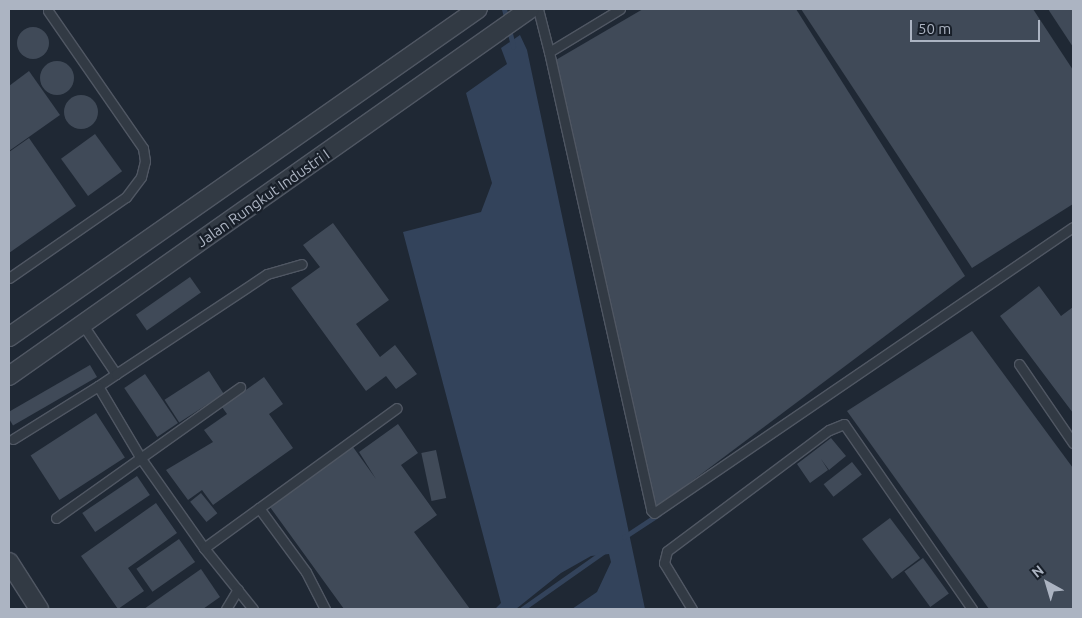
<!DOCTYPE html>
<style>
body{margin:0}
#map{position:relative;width:1082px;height:618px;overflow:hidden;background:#1f2834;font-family:Ubuntu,sans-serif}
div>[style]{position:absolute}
.water>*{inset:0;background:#33435b}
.stream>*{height:5px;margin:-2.5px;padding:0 2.5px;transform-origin:2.5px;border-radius:2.5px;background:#33435b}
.building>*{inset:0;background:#404a58;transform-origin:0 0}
.round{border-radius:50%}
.roads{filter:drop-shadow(1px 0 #505763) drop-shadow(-1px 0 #505763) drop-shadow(0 1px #505763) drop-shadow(0 -1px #505763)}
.service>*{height:9px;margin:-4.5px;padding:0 4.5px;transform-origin:4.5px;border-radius:4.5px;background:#323a44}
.minor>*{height:18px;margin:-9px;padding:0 9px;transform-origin:9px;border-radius:9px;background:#323a44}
span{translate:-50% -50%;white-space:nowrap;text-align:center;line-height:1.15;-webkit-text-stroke:4.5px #181f29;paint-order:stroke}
.street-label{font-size:15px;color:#acb4c2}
.frame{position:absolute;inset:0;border:10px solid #acb4c2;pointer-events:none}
.north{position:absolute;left:1022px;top:558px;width:50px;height:50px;-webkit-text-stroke:4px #181f29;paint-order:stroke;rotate:321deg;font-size:14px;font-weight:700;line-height:20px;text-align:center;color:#acb4c2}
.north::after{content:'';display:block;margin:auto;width:18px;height:22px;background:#acb4c2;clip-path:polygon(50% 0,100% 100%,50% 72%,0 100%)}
.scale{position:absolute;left:910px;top:20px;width:130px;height:22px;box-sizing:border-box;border:2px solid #acb4c2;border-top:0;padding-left:6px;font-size:15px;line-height:18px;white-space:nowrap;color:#acb4c2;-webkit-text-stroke:4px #181f29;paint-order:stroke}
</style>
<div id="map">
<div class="water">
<div style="clip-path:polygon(520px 35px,527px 50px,645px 609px,572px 609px,597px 592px,611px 562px,609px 554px,591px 556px,561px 573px,516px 609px,495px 609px,501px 603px,403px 232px,481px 212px,492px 183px,466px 93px,507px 64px,501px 48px)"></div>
</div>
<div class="stream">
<div style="left:504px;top:9px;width:11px;rotate:75deg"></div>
<div style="left:509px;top:29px;width:18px;rotate:77deg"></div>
<div style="left:624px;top:537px;width:42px;rotate:-33.3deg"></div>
<div style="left:522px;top:609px;width:99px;rotate:-35.1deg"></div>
</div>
<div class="building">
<div style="clip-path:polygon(643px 9px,796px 9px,965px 276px,656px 508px,554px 61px)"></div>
<div style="clip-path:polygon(801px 9px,1033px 9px,1073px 70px,1073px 204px,972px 268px)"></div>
<div style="clip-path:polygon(1048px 9px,1073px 9px,1073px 47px)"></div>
<div class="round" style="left:17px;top:27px;width:32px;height:32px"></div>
<div class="round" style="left:40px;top:61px;width:34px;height:34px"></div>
<div style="clip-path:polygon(29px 71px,60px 115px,9px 151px,9px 86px)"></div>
<div class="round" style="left:64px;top:95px;width:34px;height:34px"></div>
<div style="left:95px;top:134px;width:46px;height:42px;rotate:54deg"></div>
<div style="clip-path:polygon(29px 138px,76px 206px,9px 253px,9px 152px)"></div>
<div style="clip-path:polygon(333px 223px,389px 300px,356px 324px,380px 357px,395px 345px,417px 374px,396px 389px,386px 376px,366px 391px,291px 288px,320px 267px,303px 245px)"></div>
<div style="left:190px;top:277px;width:19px;height:66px;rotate:55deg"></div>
<div style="clip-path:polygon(1039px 286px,1061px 316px,1073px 307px,1073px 413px,1000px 316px)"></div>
<div style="clip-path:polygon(972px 331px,1073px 468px,1073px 609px,989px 609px,847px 411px)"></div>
<div style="left:90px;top:365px;width:14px;height:97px;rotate:60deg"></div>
<div style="left:209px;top:371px;width:27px;height:53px;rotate:57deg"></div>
<div style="left:145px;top:374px;width:59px;height:25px;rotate:56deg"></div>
<div style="clip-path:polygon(264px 377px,283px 404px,269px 414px,293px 448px,213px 505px,202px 490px,188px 500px,166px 470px,213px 442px,204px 430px,227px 414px,222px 407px)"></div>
<div style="left:96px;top:413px;width:53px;height:78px;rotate:57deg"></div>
<div style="clip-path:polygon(398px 424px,418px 453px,401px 465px,437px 515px,414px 532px,470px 609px,344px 609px,270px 507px,353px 447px,376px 479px,359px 452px)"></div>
<div style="clip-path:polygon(831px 438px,846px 456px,829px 470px,821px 459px,828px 470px,810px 483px,797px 464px)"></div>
<div style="left:436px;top:450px;width:49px;height:15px;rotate:78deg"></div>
<div style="left:852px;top:462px;width:16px;height:36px;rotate:52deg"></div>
<div style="left:137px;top:476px;width:23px;height:66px;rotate:56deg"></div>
<div style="left:201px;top:493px;width:26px;height:14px;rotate:51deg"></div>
<div style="clip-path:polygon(156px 503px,177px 533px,128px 568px,144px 591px,118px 609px,81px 556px)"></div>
<div style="left:890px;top:518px;width:50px;height:35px;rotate:53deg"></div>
<div style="left:179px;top:539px;width:28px;height:52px;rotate:55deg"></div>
<div style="left:923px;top:558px;width:44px;height:23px;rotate:54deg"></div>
<div style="clip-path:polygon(201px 569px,220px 597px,203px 609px,144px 609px)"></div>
</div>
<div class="roads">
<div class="service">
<div style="left:538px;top:9px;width:44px;rotate:75.7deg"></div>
<div style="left:549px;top:52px;width:83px;rotate:-31.2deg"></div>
<div style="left:549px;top:52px;width:469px;rotate:77.4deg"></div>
<div style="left:651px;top:510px;width:4px;rotate:45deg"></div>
<div style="left:654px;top:513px;width:507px;rotate:-34.32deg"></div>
<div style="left:9px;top:278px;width:142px;rotate:-34.7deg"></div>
<div style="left:126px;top:197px;width:25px;rotate:-53deg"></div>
<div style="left:141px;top:177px;width:16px;rotate:-76deg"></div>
<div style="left:145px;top:161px;width:13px;rotate:-99deg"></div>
<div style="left:143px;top:148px;width:167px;rotate:-124.7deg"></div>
<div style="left:83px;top:325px;width:59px;rotate:56deg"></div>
<div style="left:116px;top:374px;width:22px;rotate:146deg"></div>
<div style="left:98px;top:386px;width:86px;rotate:59.3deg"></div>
<div style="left:142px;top:460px;width:108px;rotate:54.8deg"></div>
<div style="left:204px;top:548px;width:78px;rotate:51.2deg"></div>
<div style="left:1019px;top:364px;width:96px;rotate:55.6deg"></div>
<div style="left:116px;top:374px;width:181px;rotate:-33.5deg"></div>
<div style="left:267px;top:274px;width:36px;rotate:-16deg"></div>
<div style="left:13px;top:439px;width:100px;rotate:-31.9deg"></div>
<div style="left:259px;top:508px;width:79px;rotate:53.7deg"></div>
<div style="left:306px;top:572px;width:42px;rotate:62.8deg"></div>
<div style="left:56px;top:518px;width:226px;rotate:-35.4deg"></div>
<div style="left:204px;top:548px;width:238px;rotate:-36deg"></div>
<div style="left:226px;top:609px;width:23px;rotate:-59deg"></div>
<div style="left:692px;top:609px;width:54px;rotate:-121.3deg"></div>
<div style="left:664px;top:563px;width:12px;rotate:-76deg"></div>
<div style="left:667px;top:551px;width:202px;rotate:-36.8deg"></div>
<div style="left:829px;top:430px;width:16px;rotate:-22deg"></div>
<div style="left:844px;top:424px;width:225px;rotate:55.3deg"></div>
</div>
<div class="minor">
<div style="left:9px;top:337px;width:572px;rotate:-34.97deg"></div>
<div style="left:9px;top:376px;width:637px;rotate:-35.16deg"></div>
<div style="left:9px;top:562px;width:56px;rotate:57.4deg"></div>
</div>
</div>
<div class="street-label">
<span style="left:263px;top:198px;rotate:-35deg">Jalan Rungkut Industri I</span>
</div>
<div class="frame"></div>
<div class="north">N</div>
<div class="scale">50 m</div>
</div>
